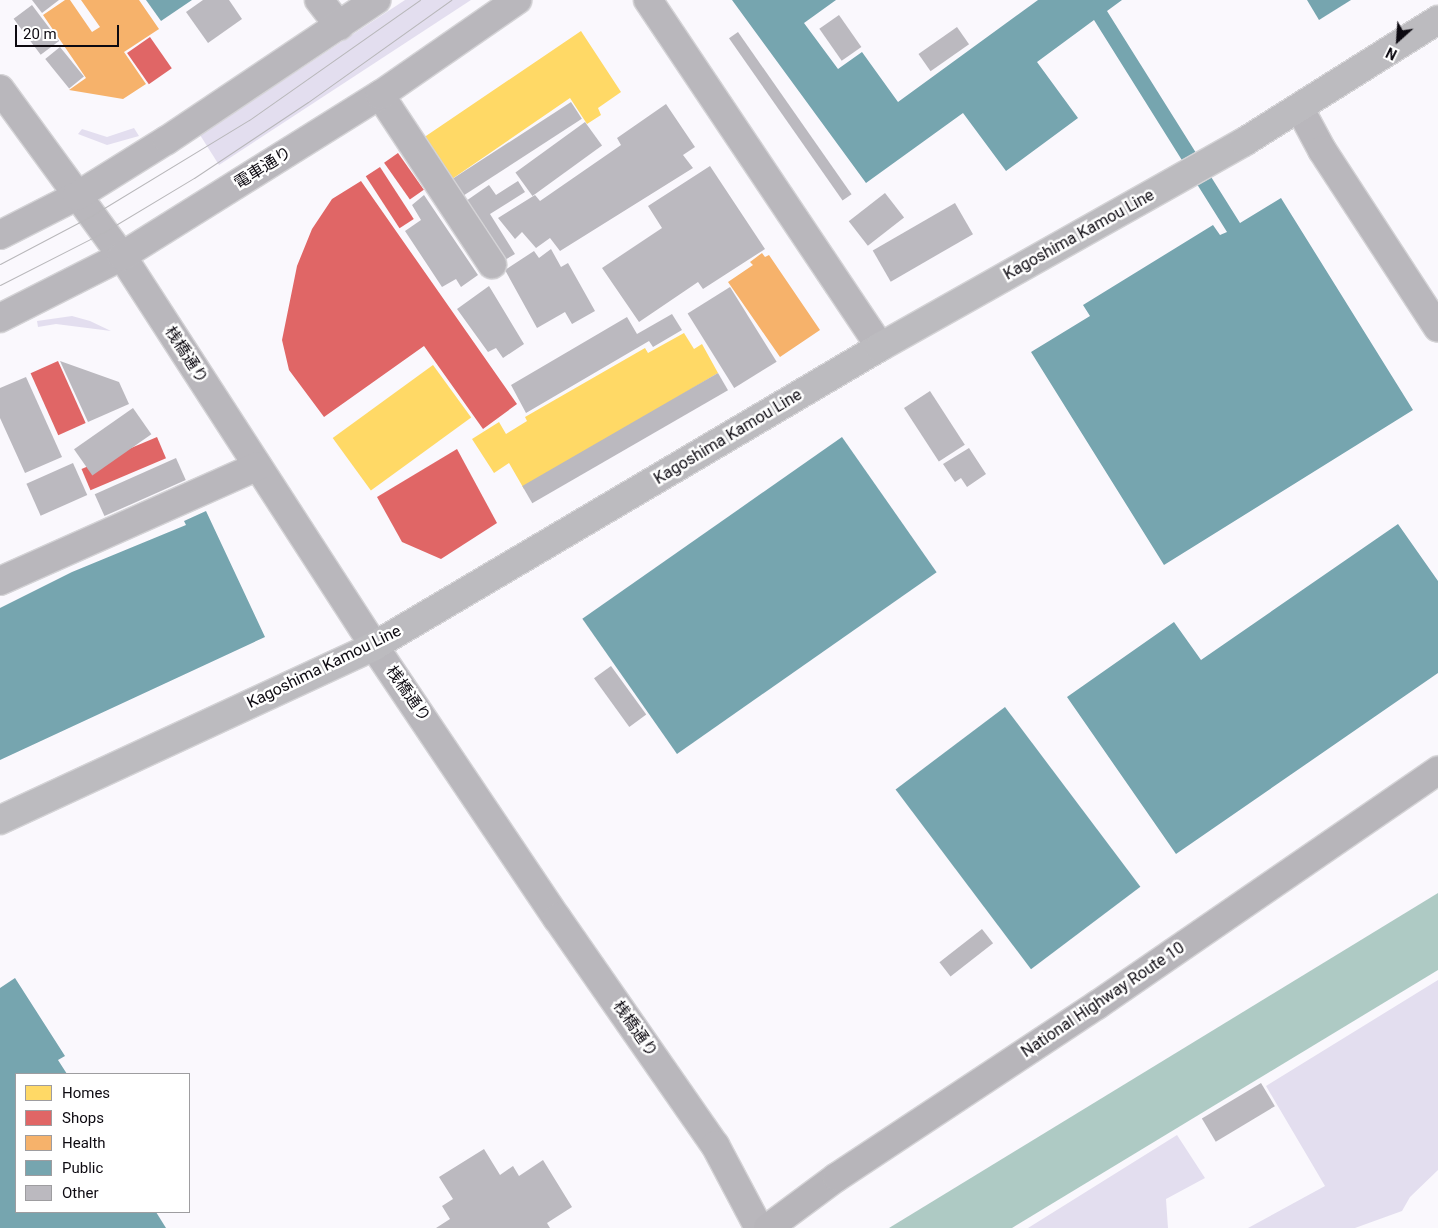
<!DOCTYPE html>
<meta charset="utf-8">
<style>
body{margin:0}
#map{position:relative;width:1438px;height:1228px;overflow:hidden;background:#faf8fd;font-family:Roboto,"Noto Sans JP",sans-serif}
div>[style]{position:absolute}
.green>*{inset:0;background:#e3deef}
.water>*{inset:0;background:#aecac4}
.homes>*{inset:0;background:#ffd966;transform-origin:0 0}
.shops>*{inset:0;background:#e06666;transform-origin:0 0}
.health>*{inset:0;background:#f6b26b}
.public>*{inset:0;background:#76a5af;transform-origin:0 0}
.building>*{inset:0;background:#bbb9bf;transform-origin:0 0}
.roads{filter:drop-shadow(1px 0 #d4d3d6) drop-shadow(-1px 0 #d4d3d6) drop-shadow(0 1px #d4d3d6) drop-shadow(0 -1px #d4d3d6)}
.minor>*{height:28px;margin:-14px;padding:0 14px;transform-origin:14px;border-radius:14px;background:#b9b7bc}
.major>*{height:28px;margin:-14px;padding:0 14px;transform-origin:14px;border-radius:14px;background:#bcbbbf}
.highway>*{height:28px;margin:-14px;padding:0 14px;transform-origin:14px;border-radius:14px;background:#b7b5ba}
.tram>*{height:1px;margin:-0.5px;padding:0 0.5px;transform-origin:0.5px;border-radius:0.5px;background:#b8b7ba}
span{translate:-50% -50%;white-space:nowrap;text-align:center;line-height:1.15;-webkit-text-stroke:5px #fff;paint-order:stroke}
.street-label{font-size:16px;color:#0d0a11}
.legend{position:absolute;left:15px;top:1073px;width:175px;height:140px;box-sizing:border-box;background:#fff;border:1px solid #9e9da0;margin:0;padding:6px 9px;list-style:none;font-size:15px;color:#0d0a11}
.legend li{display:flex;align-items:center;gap:10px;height:25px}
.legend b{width:25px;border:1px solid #9e9da0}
.north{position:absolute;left:1373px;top:15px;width:50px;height:50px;-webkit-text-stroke:4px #fff;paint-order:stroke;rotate:206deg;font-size:14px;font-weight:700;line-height:20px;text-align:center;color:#0d0a11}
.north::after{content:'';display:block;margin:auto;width:18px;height:22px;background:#0d0a11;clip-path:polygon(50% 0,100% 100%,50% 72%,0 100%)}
.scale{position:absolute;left:15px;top:25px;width:104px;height:22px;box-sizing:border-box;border:2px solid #0d0a11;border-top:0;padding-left:6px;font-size:15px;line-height:18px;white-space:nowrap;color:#0d0a11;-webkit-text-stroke:4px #fff;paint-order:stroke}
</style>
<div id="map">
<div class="green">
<div style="clip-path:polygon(405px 0,471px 0,219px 165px,200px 135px)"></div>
<div style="clip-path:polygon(134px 128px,139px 136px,107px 145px,78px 134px,82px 129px,107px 137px)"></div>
<div style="clip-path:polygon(72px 316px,90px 321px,111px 331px,56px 324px,38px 327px,37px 321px)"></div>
<div style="clip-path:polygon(1438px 980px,1438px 1170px,1410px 1197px,1402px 1211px,1355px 1228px,1248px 1228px,1325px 1186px,1266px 1086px)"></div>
<div style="clip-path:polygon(1177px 1135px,1205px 1178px,1166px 1199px,1168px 1228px,1028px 1228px)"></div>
</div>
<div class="water">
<div style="clip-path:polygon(1438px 893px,1438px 970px,1012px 1228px,889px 1228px)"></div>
</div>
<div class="homes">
<div style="clip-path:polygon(581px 31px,621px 92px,598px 108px,601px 115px,587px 124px,570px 98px,452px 179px,423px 138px)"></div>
<div style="clip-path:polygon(684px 333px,694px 349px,702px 344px,718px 373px,524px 489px,509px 463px,494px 473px,472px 439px,499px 422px,506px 434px,527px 421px,525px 417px,645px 348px,648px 353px)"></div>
<div style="left:433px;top:365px;width:65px;height:124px;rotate:54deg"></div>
</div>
<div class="shops">
<div style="left:150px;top:37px;width:38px;height:28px;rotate:55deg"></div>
<div style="left:398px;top:153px;width:45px;height:17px;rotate:55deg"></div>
<div style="left:380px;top:167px;width:62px;height:17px;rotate:57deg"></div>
<div style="clip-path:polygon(361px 181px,517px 404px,483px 429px,424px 346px,324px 417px,289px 370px,282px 340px,297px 266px,312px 229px,332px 199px)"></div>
<div style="left:58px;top:361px;width:68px;height:30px;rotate:66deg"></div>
<div style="left:157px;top:437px;width:23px;height:82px;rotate:67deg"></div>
<div style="clip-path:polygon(457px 449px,497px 523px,441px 559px,402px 542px,377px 497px)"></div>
</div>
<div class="health">
<div style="clip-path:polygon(65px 0,70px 0,92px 32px,100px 27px,81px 0,139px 0,159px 29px,124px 52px,146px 84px,123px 99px,69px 90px,86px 78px,43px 15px)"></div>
<div style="clip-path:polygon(762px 253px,765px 257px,769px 255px,820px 330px,780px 357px,728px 282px,753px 265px,750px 262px)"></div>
</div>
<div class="public">
<div style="clip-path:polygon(146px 0,192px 0,161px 21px)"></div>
<div style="clip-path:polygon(732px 0,836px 0,804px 23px,838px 69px,862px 52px,898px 102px,1038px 0,1122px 0,1107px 11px,1240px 223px,1281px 198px,1413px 410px,1164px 565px,1031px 352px,1090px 316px,1083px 305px,1213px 225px,1220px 235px,1227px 232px,1094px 20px,1037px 62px,1078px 118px,1006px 171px,963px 113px,866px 183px)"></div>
<div style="clip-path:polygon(1307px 0,1351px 0,1319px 20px)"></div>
<div style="left:842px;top:437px;width:165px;height:317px;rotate:55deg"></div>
<div style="clip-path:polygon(206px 511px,265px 637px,0 760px,0 608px,72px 572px,186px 525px,184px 521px)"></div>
<div style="clip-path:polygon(1398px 524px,1438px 581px,1438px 673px,1176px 854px,1067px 697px,1174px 622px,1201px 660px)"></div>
<div style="left:1005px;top:707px;width:225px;height:137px;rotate:53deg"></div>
<div style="clip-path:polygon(15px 978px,65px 1056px,58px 1060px,67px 1074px,16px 1074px,16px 1212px,156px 1212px,166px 1228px,0 1228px,0 988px)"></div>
</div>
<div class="building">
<div style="clip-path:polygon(32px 0,59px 0,42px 13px)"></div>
<div style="clip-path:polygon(203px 0,229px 0,242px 19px,208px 43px,186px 12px)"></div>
<div style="left:32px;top:5px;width:45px;height:23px;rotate:53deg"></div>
<div style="left:839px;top:15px;width:39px;height:24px;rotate:55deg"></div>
<div style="left:957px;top:27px;width:21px;height:47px;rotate:55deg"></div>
<div style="left:738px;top:32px;width:198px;height:11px;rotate:55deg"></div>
<div style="left:60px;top:47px;width:38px;height:19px;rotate:51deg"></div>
<div style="left:571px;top:102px;width:20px;height:142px;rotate:57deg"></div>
<div style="clip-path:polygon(666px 104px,695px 147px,683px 155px,693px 168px,560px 251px,550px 238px,536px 248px,522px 232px,515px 239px,498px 218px,535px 195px,540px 201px,621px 145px,617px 138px)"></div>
<div style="left:585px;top:122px;width:29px;height:86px;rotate:54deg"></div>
<div style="clip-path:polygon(710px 166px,765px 249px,703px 289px,698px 282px,639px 322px,602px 268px,662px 228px,648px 206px)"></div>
<div style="clip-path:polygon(518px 181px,525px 192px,490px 214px,515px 254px,503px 261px,466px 201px,489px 185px,496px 195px)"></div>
<div style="left:885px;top:193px;width:31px;height:46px;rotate:52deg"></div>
<div style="clip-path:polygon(424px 195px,478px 275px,461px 287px,456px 279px,442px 287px,405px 231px,421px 220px,412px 205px)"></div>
<div style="left:955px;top:203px;width:36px;height:95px;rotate:60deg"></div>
<div style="clip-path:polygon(551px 249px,561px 267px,568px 263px,595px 311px,572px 324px,565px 312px,537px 328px,505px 270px,534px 251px,539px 258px)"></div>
<div style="clip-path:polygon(489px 286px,524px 344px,503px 358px,496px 348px,488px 352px,457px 309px)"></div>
<div style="left:730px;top:287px;width:88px;height:50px;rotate:58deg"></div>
<div style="clip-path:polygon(672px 314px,682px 330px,653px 347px,649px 341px,526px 413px,511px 385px,627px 317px,637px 334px)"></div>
<div style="clip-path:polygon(60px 361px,119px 382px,129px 404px,88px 422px)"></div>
<div style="left:718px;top:373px;width:20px;height:226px;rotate:60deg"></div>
<div style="clip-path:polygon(26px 377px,62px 457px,25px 473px,0 418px,0 388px)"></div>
<div style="left:930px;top:391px;width:64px;height:31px;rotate:57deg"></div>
<div style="left:133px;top:408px;width:32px;height:72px;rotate:55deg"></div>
<div style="clip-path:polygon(969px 448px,986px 474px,967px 487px,961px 478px,955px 482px,943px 464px)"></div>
<div style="left:176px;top:458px;width:24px;height:89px;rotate:66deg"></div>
<div style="left:73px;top:463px;width:35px;height:51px;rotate:66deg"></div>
<div style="left:611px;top:666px;width:60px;height:21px;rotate:54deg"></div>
<div style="left:982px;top:929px;width:18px;height:54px;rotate:52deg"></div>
<div style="left:1261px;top:1083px;width:27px;height:69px;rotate:59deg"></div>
<div style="clip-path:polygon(484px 1149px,500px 1175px,513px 1166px,519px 1176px,543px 1160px,572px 1207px,547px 1223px,550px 1228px,436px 1228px,450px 1219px,442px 1206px,453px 1199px,439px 1177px)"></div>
</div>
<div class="roads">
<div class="minor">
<div style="left:319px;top:0;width:33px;rotate:52deg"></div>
<div style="left:648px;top:0;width:417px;rotate:56.2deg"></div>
<div style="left:0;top:89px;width:207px;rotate:53.9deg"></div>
<div style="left:122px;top:256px;width:464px;rotate:57.1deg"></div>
<div style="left:374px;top:646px;width:328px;rotate:56.1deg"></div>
<div style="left:557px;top:918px;width:277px;rotate:55.2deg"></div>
<div style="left:715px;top:1145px;width:94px;rotate:62.1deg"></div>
<div style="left:380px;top:95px;width:203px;rotate:56.5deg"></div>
<div style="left:1300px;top:109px;width:47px;rotate:61.8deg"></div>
<div style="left:1322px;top:150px;width:212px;rotate:56.9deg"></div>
<div style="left:0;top:235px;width:86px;rotate:-26.9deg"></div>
<div style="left:77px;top:196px;width:106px;rotate:-31.9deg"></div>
<div style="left:167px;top:140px;width:252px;rotate:-33.8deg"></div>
<div style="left:0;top:318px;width:137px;rotate:-26.9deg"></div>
<div style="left:122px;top:256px;width:304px;rotate:-32deg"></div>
<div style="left:380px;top:95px;width:167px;rotate:-34.7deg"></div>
<div style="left:0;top:581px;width:282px;rotate:-24deg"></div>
</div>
<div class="major">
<div style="left:0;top:820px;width:412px;rotate:-24.9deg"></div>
<div style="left:374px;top:646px;width:588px;rotate:-30.58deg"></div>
<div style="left:880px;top:347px;width:418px;rotate:-29.4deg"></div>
<div style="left:1244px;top:142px;width:229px;rotate:-32.2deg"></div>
</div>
<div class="highway">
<div style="left:768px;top:1228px;width:86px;rotate:-36.5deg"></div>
<div style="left:837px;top:1177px;width:312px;rotate:-33.5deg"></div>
<div style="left:1097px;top:1005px;width:414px;rotate:-34.5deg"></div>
</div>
</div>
<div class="tram">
<div style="left:0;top:264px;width:103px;rotate:-27.8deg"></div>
<div style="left:91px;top:216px;width:185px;rotate:-31.3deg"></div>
<div style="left:249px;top:120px;width:209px;rotate:-35.1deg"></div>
<div style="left:0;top:285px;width:117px;rotate:-27deg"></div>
<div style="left:104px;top:232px;width:105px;rotate:-31deg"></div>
<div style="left:194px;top:178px;width:137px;rotate:-33.7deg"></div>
<div style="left:308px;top:102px;width:176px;rotate:-35.5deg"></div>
</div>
<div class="street-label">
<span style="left:263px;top:168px;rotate:-32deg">電車通り</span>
<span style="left:1079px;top:235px;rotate:-29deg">Kagoshima Kamou Line</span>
<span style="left:186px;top:355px;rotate:57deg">桟橋通り</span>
<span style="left:728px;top:437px;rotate:-31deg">Kagoshima Kamou Line</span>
<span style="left:324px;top:667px;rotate:-26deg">Kagoshima Kamou Line</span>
<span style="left:408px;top:694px;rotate:55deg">桟橋通り</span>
<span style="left:1103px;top:1000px;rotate:-34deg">National Highway Route 10</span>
<span style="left:635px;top:1029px;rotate:55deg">桟橋通り</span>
</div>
<ul class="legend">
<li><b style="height:14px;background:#ffd966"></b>Homes</li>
<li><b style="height:14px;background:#e06666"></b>Shops</li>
<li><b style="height:14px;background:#f6b26b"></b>Health</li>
<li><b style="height:14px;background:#76a5af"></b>Public</li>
<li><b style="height:14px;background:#bbb9bf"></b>Other</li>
</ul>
<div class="north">N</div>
<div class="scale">20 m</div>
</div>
